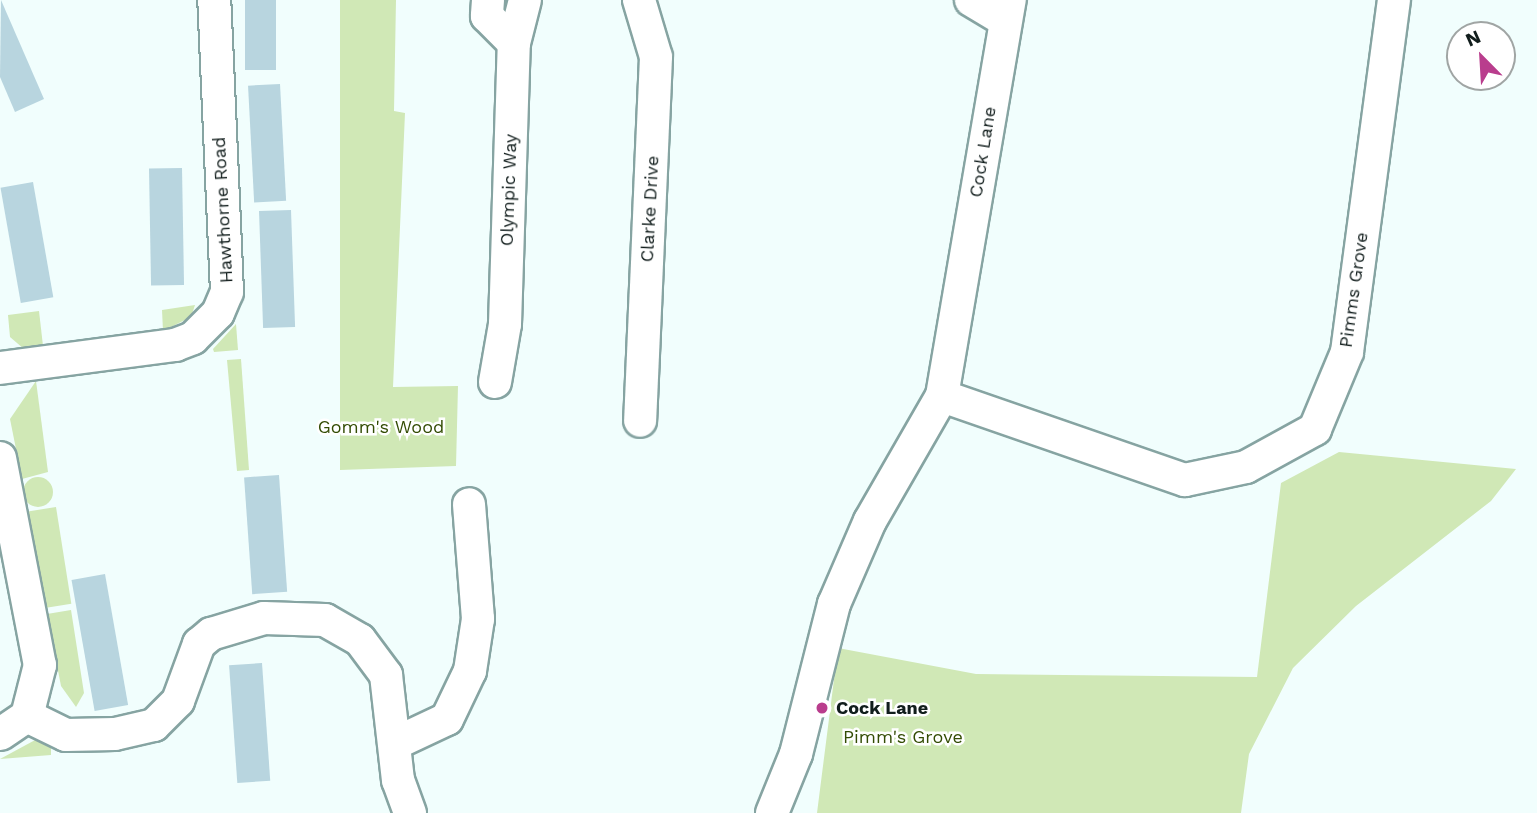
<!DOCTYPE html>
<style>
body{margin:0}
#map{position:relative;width:1537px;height:813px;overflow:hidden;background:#f1fefd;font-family:"Work Sans",sans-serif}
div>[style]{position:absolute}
.green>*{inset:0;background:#d0e8b6;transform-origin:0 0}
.round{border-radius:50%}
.building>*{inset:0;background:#b8d5df;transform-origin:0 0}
.roads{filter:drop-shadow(2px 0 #86a4a2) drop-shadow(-2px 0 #86a4a2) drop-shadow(0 2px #86a4a2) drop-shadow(0 -2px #86a4a2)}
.minor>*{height:32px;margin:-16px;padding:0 16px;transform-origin:16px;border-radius:16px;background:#fff}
.dots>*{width:19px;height:19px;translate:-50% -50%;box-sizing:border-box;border:4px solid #fff;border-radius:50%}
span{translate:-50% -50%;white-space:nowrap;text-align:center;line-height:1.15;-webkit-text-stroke:5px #fff;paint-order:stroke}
.street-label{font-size:18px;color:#111d1c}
.park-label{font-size:18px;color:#334c04}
.poi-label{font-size:18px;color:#111d1c;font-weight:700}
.left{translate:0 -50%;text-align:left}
.north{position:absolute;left:1446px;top:21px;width:70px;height:70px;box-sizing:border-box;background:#fff;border:2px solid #a0a5a4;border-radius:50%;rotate:336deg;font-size:19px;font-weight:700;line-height:28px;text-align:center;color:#111d1c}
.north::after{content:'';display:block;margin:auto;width:24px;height:32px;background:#b93d8d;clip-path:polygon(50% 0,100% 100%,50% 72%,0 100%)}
</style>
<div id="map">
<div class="green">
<div style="clip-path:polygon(340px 0,396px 0,394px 111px,405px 113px,393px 387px,458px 386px,456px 466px,340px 470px)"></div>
<div style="clip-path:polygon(195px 305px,191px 317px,163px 331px,162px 310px)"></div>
<div style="clip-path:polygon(39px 311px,43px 346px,24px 349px,10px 337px,8px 315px)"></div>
<div style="clip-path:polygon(236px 324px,238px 350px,214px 352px,213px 349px)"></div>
<div style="clip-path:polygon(241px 359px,249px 470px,237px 471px,227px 360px)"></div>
<div style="clip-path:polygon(36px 381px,48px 472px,22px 479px,10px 419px)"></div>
<div style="clip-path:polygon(1339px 452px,1516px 469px,1491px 501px,1356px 606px,1293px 668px,1249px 754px,1241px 813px,817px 813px,838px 648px,976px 674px,1257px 677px,1281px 483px)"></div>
<div class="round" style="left:23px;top:477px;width:30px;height:30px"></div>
<div style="left:56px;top:507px;width:98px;height:30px;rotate:81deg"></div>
<div style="clip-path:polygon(71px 610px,84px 693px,76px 707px,61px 686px,47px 614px)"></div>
<div style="clip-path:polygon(37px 739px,51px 744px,51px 755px,0 759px)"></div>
</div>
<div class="building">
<div style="clip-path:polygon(1px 0,44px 99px,15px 112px,0 77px)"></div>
<div style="left:245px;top:0;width:31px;height:70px"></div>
<div style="left:280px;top:84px;width:117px;height:32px;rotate:87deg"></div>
<div style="left:182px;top:168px;width:117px;height:33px;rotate:89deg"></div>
<div style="left:33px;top:182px;width:117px;height:33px;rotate:80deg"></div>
<div style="left:291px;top:210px;width:117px;height:32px;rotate:88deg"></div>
<div style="left:279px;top:475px;width:117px;height:35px;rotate:86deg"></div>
<div style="left:105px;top:574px;width:133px;height:34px;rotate:80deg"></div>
<div style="left:262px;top:663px;width:118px;height:33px;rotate:86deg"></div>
</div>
<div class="roads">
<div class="minor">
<div style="left:488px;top:0;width:16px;rotate:94deg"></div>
<div style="left:487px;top:16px;width:38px;rotate:45deg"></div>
<div style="left:639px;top:0;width:59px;rotate:73.4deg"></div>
<div style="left:656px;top:57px;width:364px;rotate:92.5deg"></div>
<div style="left:971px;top:0;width:39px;rotate:31deg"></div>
<div style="left:0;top:368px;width:177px;rotate:-7.5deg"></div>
<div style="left:175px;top:345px;width:19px;rotate:-21deg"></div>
<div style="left:193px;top:338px;width:35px;rotate:-45deg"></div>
<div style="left:218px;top:313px;width:23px;rotate:-67deg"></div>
<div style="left:227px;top:292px;width:292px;rotate:-92.5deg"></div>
<div style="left:495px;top:382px;width:59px;rotate:-80.2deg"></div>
<div style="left:505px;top:324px;width:281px;rotate:-88.2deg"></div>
<div style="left:514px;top:43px;width:44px;rotate:-75.7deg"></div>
<div style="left:942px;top:396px;width:257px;rotate:19.1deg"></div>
<div style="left:1185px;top:480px;width:62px;rotate:-12deg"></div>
<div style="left:1246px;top:467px;width:79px;rotate:-28.8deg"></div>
<div style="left:1315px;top:429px;width:83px;rotate:-67.4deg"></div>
<div style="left:1347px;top:352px;width:355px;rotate:-82.4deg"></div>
<div style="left:0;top:458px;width:211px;rotate:79.1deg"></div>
<div style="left:40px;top:665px;width:53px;rotate:104.3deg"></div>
<div style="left:27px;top:716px;width:32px;rotate:146deg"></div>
<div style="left:27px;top:716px;width:43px;rotate:26deg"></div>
<div style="left:66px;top:735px;width:49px;rotate:-1.2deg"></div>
<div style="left:115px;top:734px;width:40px;rotate:-13deg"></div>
<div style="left:154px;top:725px;width:34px;rotate:-45deg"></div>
<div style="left:178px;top:701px;width:61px;rotate:-69.8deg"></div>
<div style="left:199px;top:644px;width:16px;rotate:-40deg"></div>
<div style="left:211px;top:634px;width:55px;rotate:-16.8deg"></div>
<div style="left:264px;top:618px;width:61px;rotate:1.9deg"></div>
<div style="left:325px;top:620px;width:40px;rotate:29.7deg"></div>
<div style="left:360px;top:640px;width:44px;rotate:53.4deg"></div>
<div style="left:386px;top:675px;width:106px;rotate:83.5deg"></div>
<div style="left:398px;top:780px;width:35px;rotate:70deg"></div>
<div style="left:398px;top:742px;width:54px;rotate:-25.1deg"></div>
<div style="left:447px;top:719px;width:53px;rotate:-64.4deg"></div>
<div style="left:470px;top:671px;width:53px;rotate:-81.3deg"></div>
<div style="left:478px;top:619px;width:115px;rotate:-94.5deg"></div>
<div style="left:772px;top:813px;width:64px;rotate:-67.9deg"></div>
<div style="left:796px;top:754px;width:155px;rotate:-75.8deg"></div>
<div style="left:834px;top:604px;width:90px;rotate:-66.6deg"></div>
<div style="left:870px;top:521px;width:144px;rotate:-60.1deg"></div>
<div style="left:942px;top:396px;width:402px;rotate:-80.3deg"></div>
</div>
</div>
<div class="dots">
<div style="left:822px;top:708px;background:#b93d8d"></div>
</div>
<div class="street-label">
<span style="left:983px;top:152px;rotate:-81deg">Cock Lane</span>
<span style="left:509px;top:190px;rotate:-88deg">Olympic Way</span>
<span style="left:650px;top:209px;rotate:-87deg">Clarke Drive</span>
<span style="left:223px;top:210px;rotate:-93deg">Hawthorne Road</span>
<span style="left:1354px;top:290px;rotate:-82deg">Pimms Grove</span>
</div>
<div class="park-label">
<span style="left:381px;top:427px">Gomm's Wood</span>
<span style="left:903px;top:737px">Pimm's Grove</span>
</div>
<div class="poi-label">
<span class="left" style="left:836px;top:708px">Cock Lane</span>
</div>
<div class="north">N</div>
</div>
